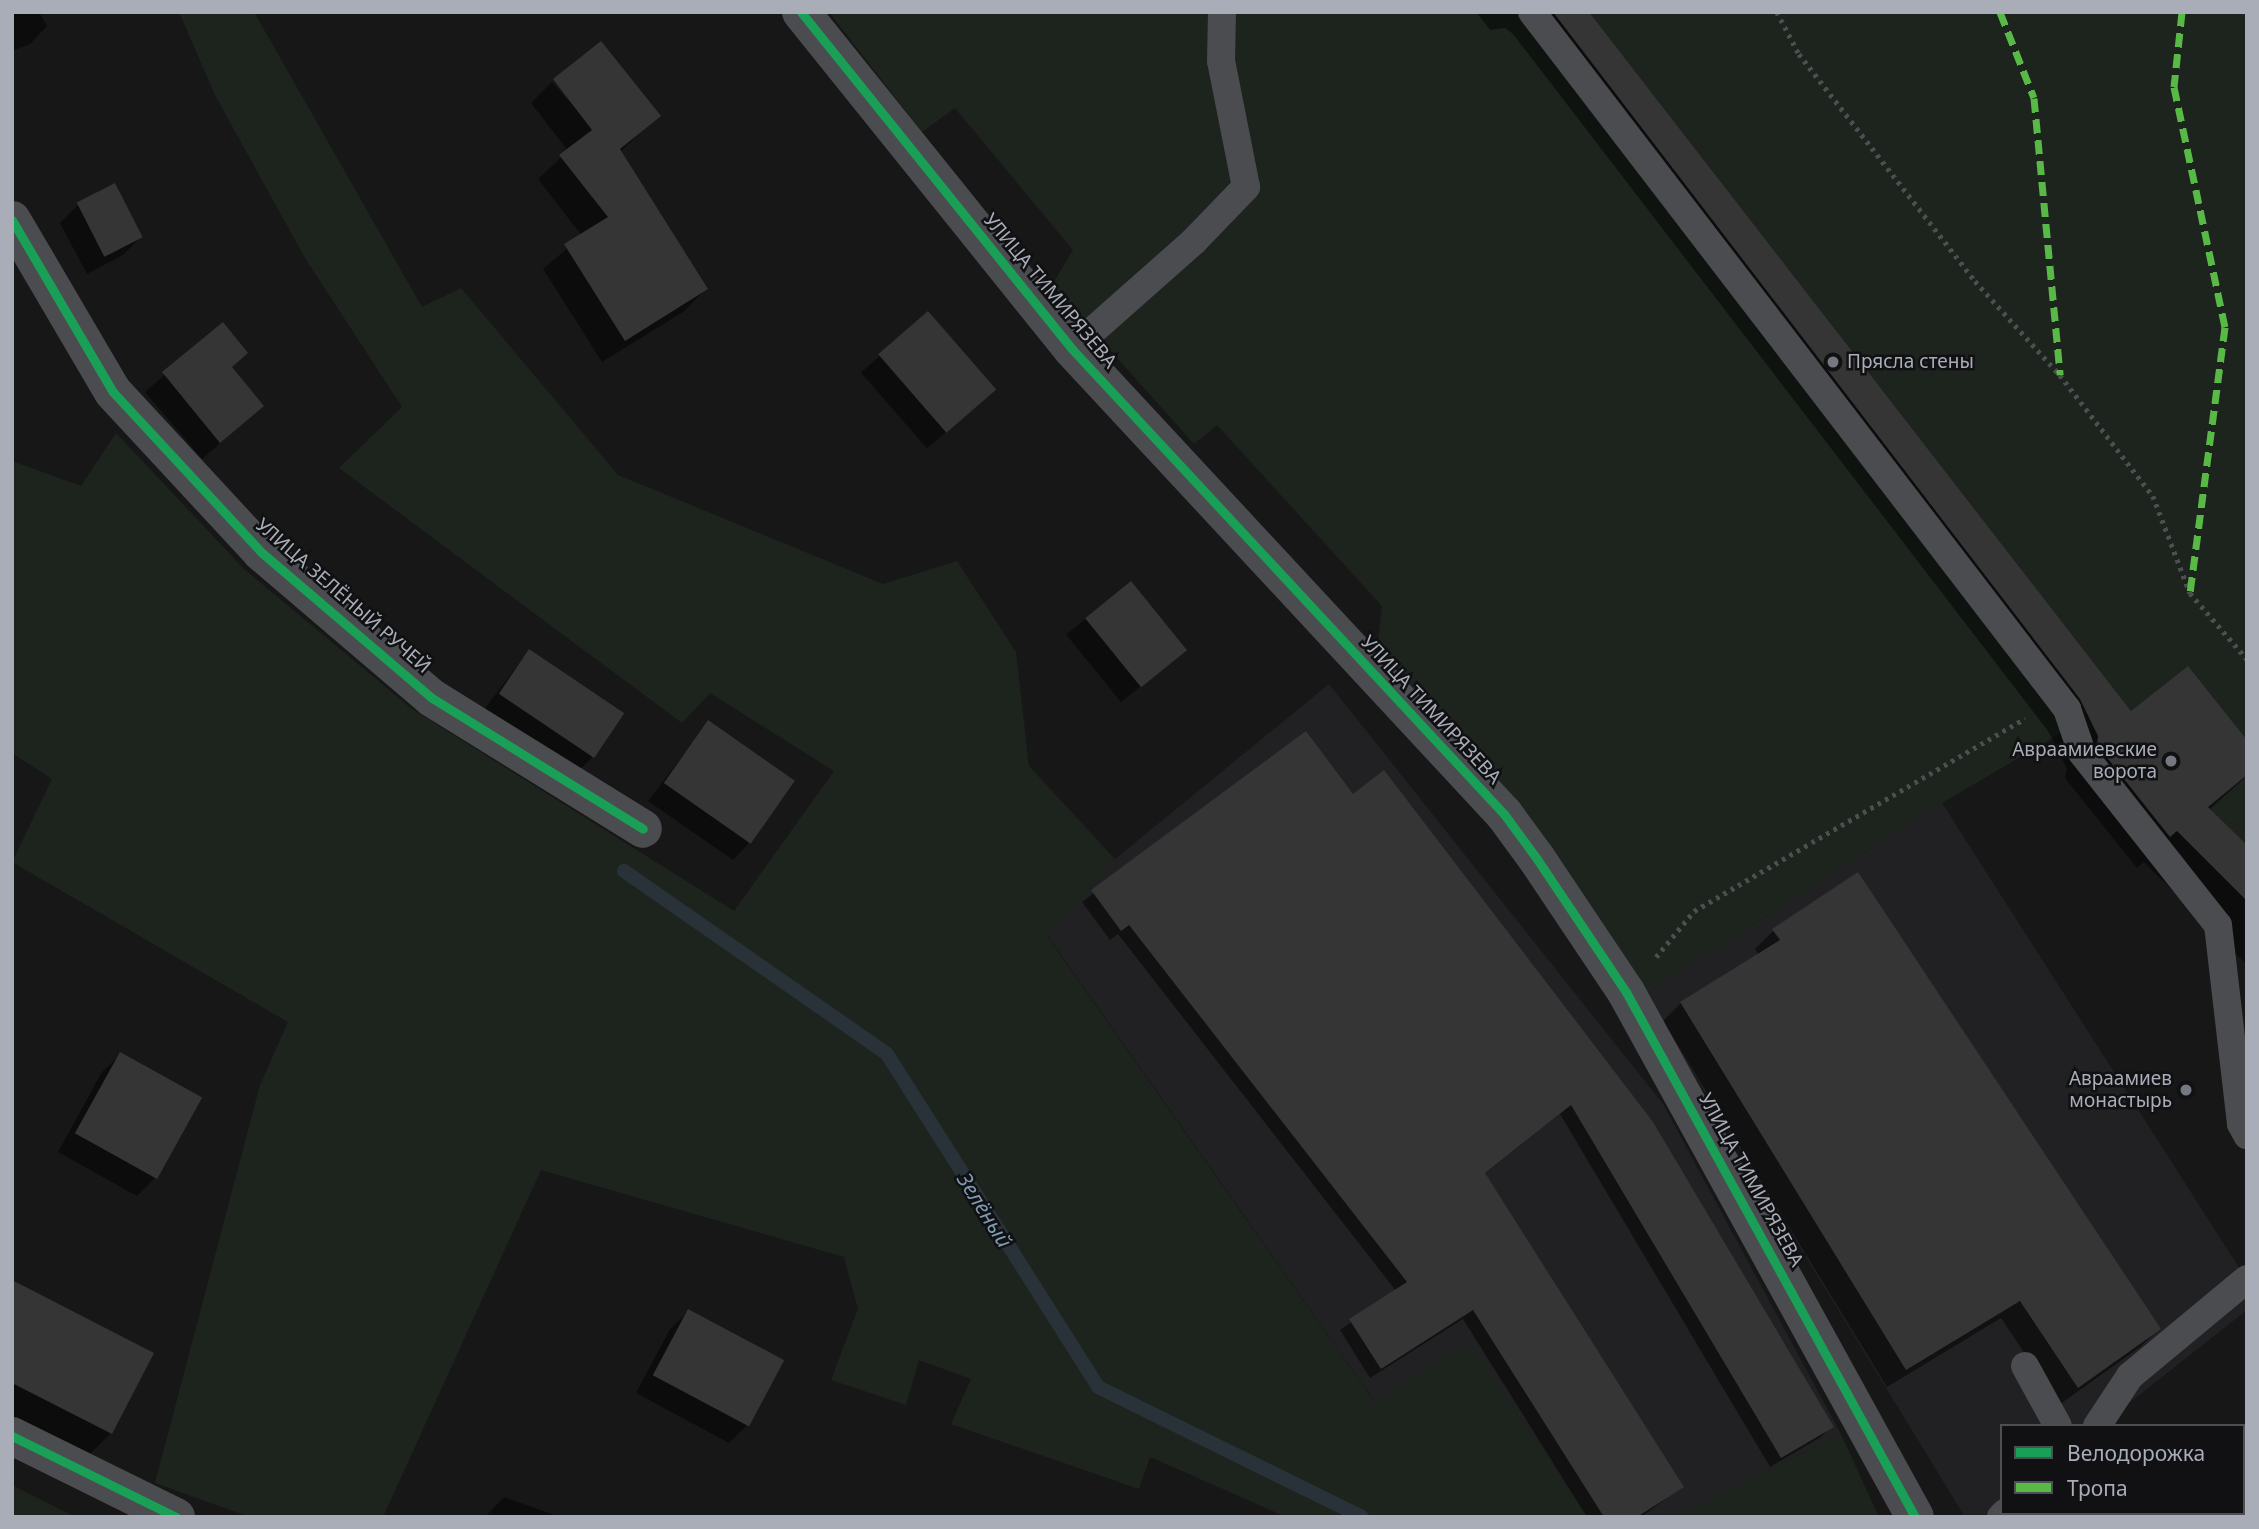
<!DOCTYPE html>
<meta charset="utf-8">
<style>
body{margin:0}
#map{position:relative;width:2259px;height:1529px;overflow:hidden;background:#171717;font-family:"Noto Sans",sans-serif}
div>[style]{position:absolute}
.built>*{inset:0;background:#212123}
.green>*{inset:0;background:#1d241e}
.shadow>*{inset:0;background:#0007;transform-origin:0 0}
.stream>*{height:14px;margin:-7px;padding:0 7px;transform-origin:7px;border-radius:7px;background:#2a3239}
.building>*{inset:0;background:#353536;transform-origin:0 0}
.path>*{height:4.5px;margin-top:-2.25px;transform-origin:0;background:repeating-linear-gradient(90deg,#4d4e52 0 3.5px,transparent 0 8.5px)}
.service>*{height:28px;margin:-14px;padding:0 14px;transform-origin:14px;border-radius:14px;background:#4b4c50}
.minor>*{height:38px;margin:-19px;padding:0 19px;transform-origin:19px;border-radius:19px;background:#4b4c50}
.quiet>*{height:7px;margin-top:-3.5px;transform-origin:0;background:repeating-linear-gradient(90deg,#58b947 0 14px,transparent 0 21px)}
.cycleway>*{height:9px;margin:-4.5px;padding:0 4.5px;transform-origin:4.5px;border-radius:4.5px;background:#1a9f57}
.dots>*{width:19px;height:19px;translate:-50% -50%;box-sizing:border-box;border:4px solid #111113;border-radius:50%}
span{translate:-50% -50%;white-space:nowrap;text-align:center;line-height:1.15;-webkit-text-stroke:5px #111113;paint-order:stroke}
.street-label{font-size:19px;color:#a8adb8}
.poi-label{font-size:19px;color:#a8adb8}
.left{translate:0 -50%;text-align:left}
.right{translate:-100% -50%;text-align:right}
.water-label{font-size:21px;color:#7f9bb3;font-style:italic}
.frame{position:absolute;inset:0;border:14px solid #a8adb8;pointer-events:none}
.legend{position:absolute;left:2000px;top:1424px;width:245px;height:91px;box-sizing:border-box;background:#111113;border:2px solid #4d4f55;margin:0;padding:9px 12px;list-style:none;font-size:21px;color:#a8adb8}
.legend li{display:flex;align-items:center;gap:14px;height:35px}
.legend b{width:35px;border:2px solid #4d4f55}
</style>
<div id="map">
<div class="built">
<div style="clip-path:polygon(1329px 684px,1663px 1104px,1841px 1434px,1674px 1517px,1589px 1517px,1469px 1344px,1375px 1402px,1047px 935px,1115px 859px)"></div>
<div style="clip-path:polygon(1942px 803px,2247px 1280px,2247px 1310px,2100px 1426px,2002px 1426px,2002px 1504px,1986px 1517px,1965px 1517px,1645px 994px)"></div>
</div>
<div class="green">
<div style="clip-path:polygon(179px 12px,254px 12px,422px 307px,461px 288px,618px 475px,883px 584px,957px 561px,1016px 652px,1029px 766px,1115px 859px,1047px 936px,1374px 1401px,1469px 1343px,1589px 1517px,1286px 1517px,1150px 1457px,1139px 1489px,951px 1424px,971px 1379px,919px 1360px,906px 1405px,831px 1380px,858px 1309px,844px 1257px,541px 1170px,383px 1517px,250px 1517px,155px 1483px,260px 1085px,288px 1022px,12px 862px,52px 779px,12px 753px,12px 461px,81px 486px,116px 433px,244px 569px,412px 709px,734px 911px,834px 771px,710px 693px,682px 723px,339px 468px,402px 407px,305px 258px,215px 95px)"></div>
<div style="clip-path:polygon(829px 12px,1533px 12px,2085px 719px,1942px 803px,1645px 994px,1378px 642px,1382px 606px,1217px 425px,1194px 444px,1052px 285px,1073px 250px,955px 108px,922px 132px)"></div>
<div style="clip-path:polygon(1589px 12px,2247px 12px,2247px 740px,2188px 666px,2131px 711px)"></div>
<div style="clip-path:polygon(2247px 775px,2247px 845px,2208px 807px)"></div>
<div style="clip-path:polygon(1841px 1434px,1879px 1517px,1674px 1517px)"></div>
<div style="clip-path:polygon(12px 1485px,75px 1517px,12px 1517px)"></div>
</div>
<div class="shadow">
<div style="clip-path:polygon(12px 12px,39px 12px,47px 26px,30px 44px,12px 51px)"></div>
<div style="clip-path:polygon(1476px 12px,1587px 12px,2131px 714px,2247px 742px,2247px 776px,2209px 810px,2247px 848px,2247px 965px,2144px 862px,2137px 868px,2065px 778px,2067px 769px,2048px 731px,1513px 34px,1505px 28px,1490px 30px)"></div>
<div style="clip-path:polygon(601px 43px,658px 116px,620px 152px,706px 289px,683px 312px,602px 362px,543px 269px,582px 236px,538px 179px,568px 151px,531px 103px,552px 82px,599px 135px,554px 80px)"></div>
<div style="clip-path:polygon(114px 186px,141px 237px,123px 255px,87px 274px,60px 223px,78px 205px)"></div>
<div style="left:928px;top:314px;width:101px;height:89px;rotate:49deg"></div>
<div style="clip-path:polygon(222px 325px,246px 353px,230px 369px,262px 406px,202px 459px,145px 392px)"></div>
<div style="left:1130px;top:583px;width:87px;height:82px;rotate:51deg"></div>
<div style="clip-path:polygon(529px 651px,592px 758px,574px 775px,482px 712px)"></div>
<div style="clip-path:polygon(708px 723px,750px 842px,733px 860px,648px 801px)"></div>
<div style="clip-path:polygon(1305px 733px,1832px 1426px,1821px 1437px,1770px 1467px,1560px 1114px,1484px 1174px,1682px 1487px,1641px 1517px,1587px 1517px,1463px 1319px,1370px 1378px,1340px 1330px,1396px 1291px,1118px 934px,1110px 940px,1082px 902px)"></div>
<div style="clip-path:polygon(1773px 931px,2159px 1329px,2140px 1347px,2059px 1405px,2001px 1318px,1887px 1387px,1663px 1021px,1681px 1003px,1759px 955px,1755px 949px)"></div>
<div style="clip-path:polygon(120px 1055px,155px 1178px,137px 1196px,58px 1152px,102px 1072px)"></div>
<div style="clip-path:polygon(12px 1282px,152px 1354px,111px 1433px,84px 1460px,12px 1423px)"></div>
<div style="clip-path:polygon(688px 1312px,747px 1425px,729px 1443px,636px 1393px,670px 1329px)"></div>
<div style="clip-path:polygon(504px 1497px,560px 1517px,485px 1517px)"></div>
<div style="clip-path:polygon(2097px 1513px,2106px 1517px,2077px 1517px)"></div>
</div>
<div class="stream">
<div style="left:624px;top:871px;width:320px;rotate:34.8deg"></div>
<div style="left:887px;top:1054px;width:394px;rotate:57.6deg"></div>
<div style="left:1098px;top:1387px;width:294px;rotate:26.2deg"></div>
</div>
<div class="building">
<div style="clip-path:polygon(1553px 12px,1589px 12px,2131px 711px,2188px 666px,2247px 740px,2247px 775px,2208px 807px,2247px 845px,2247px 901px,2177px 831px,2170px 837px,2097px 745px,2098px 736px,2080px 699px)"></div>
<div style="clip-path:polygon(601px 41px,661px 116px,620px 149px,708px 289px,625px 341px,564px 244px,608px 217px,559px 155px,592px 130px,553px 79px)"></div>
<div style="left:115px;top:183px;width:61px;height:43px;rotate:63deg"></div>
<div style="left:928px;top:311px;width:104px;height:66px;rotate:49deg"></div>
<div style="clip-path:polygon(223px 322px,248px 353px,232px 367px,264px 406px,220px 443px,162px 372px)"></div>
<div style="left:1131px;top:581px;width:89px;height:59px;rotate:51deg"></div>
<div style="left:529px;top:649px;width:115px;height:54px;rotate:34deg"></div>
<div style="left:708px;top:720px;width:106px;height:77px;rotate:35deg"></div>
<div style="clip-path:polygon(1306px 731px,1353px 794px,1384px 770px,1653px 1122px,1834px 1427px,1781px 1458px,1571px 1105px,1485px 1173px,1684px 1487px,1637px 1517px,1604px 1517px,1473px 1310px,1381px 1369px,1349px 1319px,1407px 1282px,1129px 925px,1121px 931px,1091px 890px)"></div>
<div style="clip-path:polygon(1858px 872px,2161px 1329px,2078px 1388px,2020px 1301px,1906px 1370px,1680px 1002px,1780px 940px,1772px 929px)"></div>
<div style="left:120px;top:1052px;width:94px;height:93px;rotate:29deg"></div>
<div style="clip-path:polygon(12px 1280px,154px 1353px,112px 1434px,12px 1383px)"></div>
<div style="left:688px;top:1309px;width:109px;height:75px;rotate:28deg"></div>
</div>
<div class="path">
<div style="left:1777px;top:12px;width:47px;rotate:62.4deg"></div>
<div style="left:1799px;top:54px;width:287px;rotate:52.2deg"></div>
<div style="left:1975px;top:281px;width:127px;rotate:47.9deg"></div>
<div style="left:2060px;top:375px;width:153px;rotate:52.5deg"></div>
<div style="left:2153px;top:496px;width:104px;rotate:69.1deg"></div>
<div style="left:2190px;top:593px;width:87px;rotate:49.2deg"></div>
<div style="left:1656px;top:957px;width:60px;rotate:-50.4deg"></div>
<div style="left:1694px;top:911px;width:383px;rotate:-30.2deg"></div>
</div>
<div class="service">
<div style="left:1532px;top:12px;width:879px;rotate:52.49deg"></div>
<div style="left:2067px;top:709px;width:46px;rotate:71.2deg"></div>
<div style="left:2082px;top:753px;width:219px;rotate:51.7deg"></div>
<div style="left:2218px;top:925px;width:200px;rotate:83.4deg"></div>
<div style="left:2241px;top:1124px;width:13px;rotate:61deg"></div>
<div style="left:1072px;top:349px;width:163px;rotate:-41.5deg"></div>
<div style="left:1194px;top:241px;width:75px;rotate:-46.1deg"></div>
<div style="left:1246px;top:187px;width:128px;rotate:-101.2deg"></div>
<div style="left:1221px;top:61px;width:49px;rotate:-88.8deg"></div>
<div style="left:2025px;top:1366px;width:68px;rotate:61.2deg"></div>
<div style="left:2097px;top:1426px;width:60px;rotate:-56.6deg"></div>
<div style="left:2130px;top:1376px;width:152px;rotate:-39.7deg"></div>
<div style="left:2168px;top:1513px;width:5px;rotate:53deg"></div>
<div style="left:2001px;top:1517px;width:6px;rotate:-45deg"></div>
</div>
<div class="minor">
<div style="left:801px;top:12px;width:432px;rotate:51.2deg"></div>
<div style="left:1072px;top:349px;width:635px;rotate:47.11deg"></div>
<div style="left:1504px;top:814px;width:56px;rotate:53.7deg"></div>
<div style="left:1537px;top:859px;width:160px;rotate:56.2deg"></div>
<div style="left:1626px;top:992px;width:599px;rotate:61.17deg"></div>
<div style="left:12px;top:220px;width:199px;rotate:59.6deg"></div>
<div style="left:113px;top:392px;width:218px;rotate:47.2deg"></div>
<div style="left:261px;top:552px;width:225px;rotate:40.5deg"></div>
<div style="left:432px;top:698px;width:248px;rotate:31.8deg"></div>
<div style="left:12px;top:1436px;width:183px;rotate:26.3deg"></div>
</div>
<div class="quiet">
<div style="left:2000px;top:12px;width:92px;rotate:68.4deg"></div>
<div style="left:2034px;top:98px;width:278px;rotate:84.6deg"></div>
<div style="left:2182px;top:12px;width:75px;rotate:96.1deg"></div>
<div style="left:2174px;top:87px;width:245px;rotate:78deg"></div>
<div style="left:2225px;top:327px;width:268px;rotate:97.5deg"></div>
</div>
<div class="cycleway">
<div style="left:801px;top:12px;width:432px;rotate:51.2deg"></div>
<div style="left:1072px;top:349px;width:635px;rotate:47.11deg"></div>
<div style="left:1504px;top:814px;width:56px;rotate:53.7deg"></div>
<div style="left:1537px;top:859px;width:160px;rotate:56.2deg"></div>
<div style="left:1626px;top:992px;width:599px;rotate:61.17deg"></div>
<div style="left:12px;top:220px;width:199px;rotate:59.6deg"></div>
<div style="left:113px;top:392px;width:218px;rotate:47.2deg"></div>
<div style="left:261px;top:552px;width:225px;rotate:40.5deg"></div>
<div style="left:432px;top:698px;width:248px;rotate:31.8deg"></div>
<div style="left:12px;top:1436px;width:183px;rotate:26.3deg"></div>
</div>
<div class="dots">
<div style="left:1833px;top:362px;background:#757880"></div>
<div style="left:2171px;top:761px;background:#757880"></div>
<div style="left:2186px;top:1090px;background:#757880"></div>
</div>
<div class="street-label">
<span style="left:1050px;top:291px;rotate:50deg">УЛИЦА ТИМИРЯЗЕВА</span>
<span style="left:343px;top:596px;rotate:41deg">УЛИЦА ЗЕЛЁНЫЙ РУЧЕЙ</span>
<span style="left:1431px;top:710px;rotate:47deg">УЛИЦА ТИМИРЯЗЕВА</span>
<span style="left:1751px;top:1180px;rotate:61deg">УЛИЦА ТИМИРЯЗЕВА</span>
</div>
<div class="poi-label">
<span class="left" style="left:1847px;top:362px">Прясла стены</span>
<span class="right" style="left:2157px;top:761px">Авраамиевские<br>ворота</span>
<span class="right" style="left:2172px;top:1090px">Авраамиев<br>монастырь</span>
</div>
<div class="water-label">
<span style="left:985px;top:1210px;rotate:58deg">Зелёный</span>
</div>
<div class="frame"></div>
<ul class="legend">
<li><b style="height:9px;background:#1a9f57"></b>Велодорожка</li>
<li><b style="height:9px;background:#58b947"></b>Тропа</li>
</ul>
</div>
